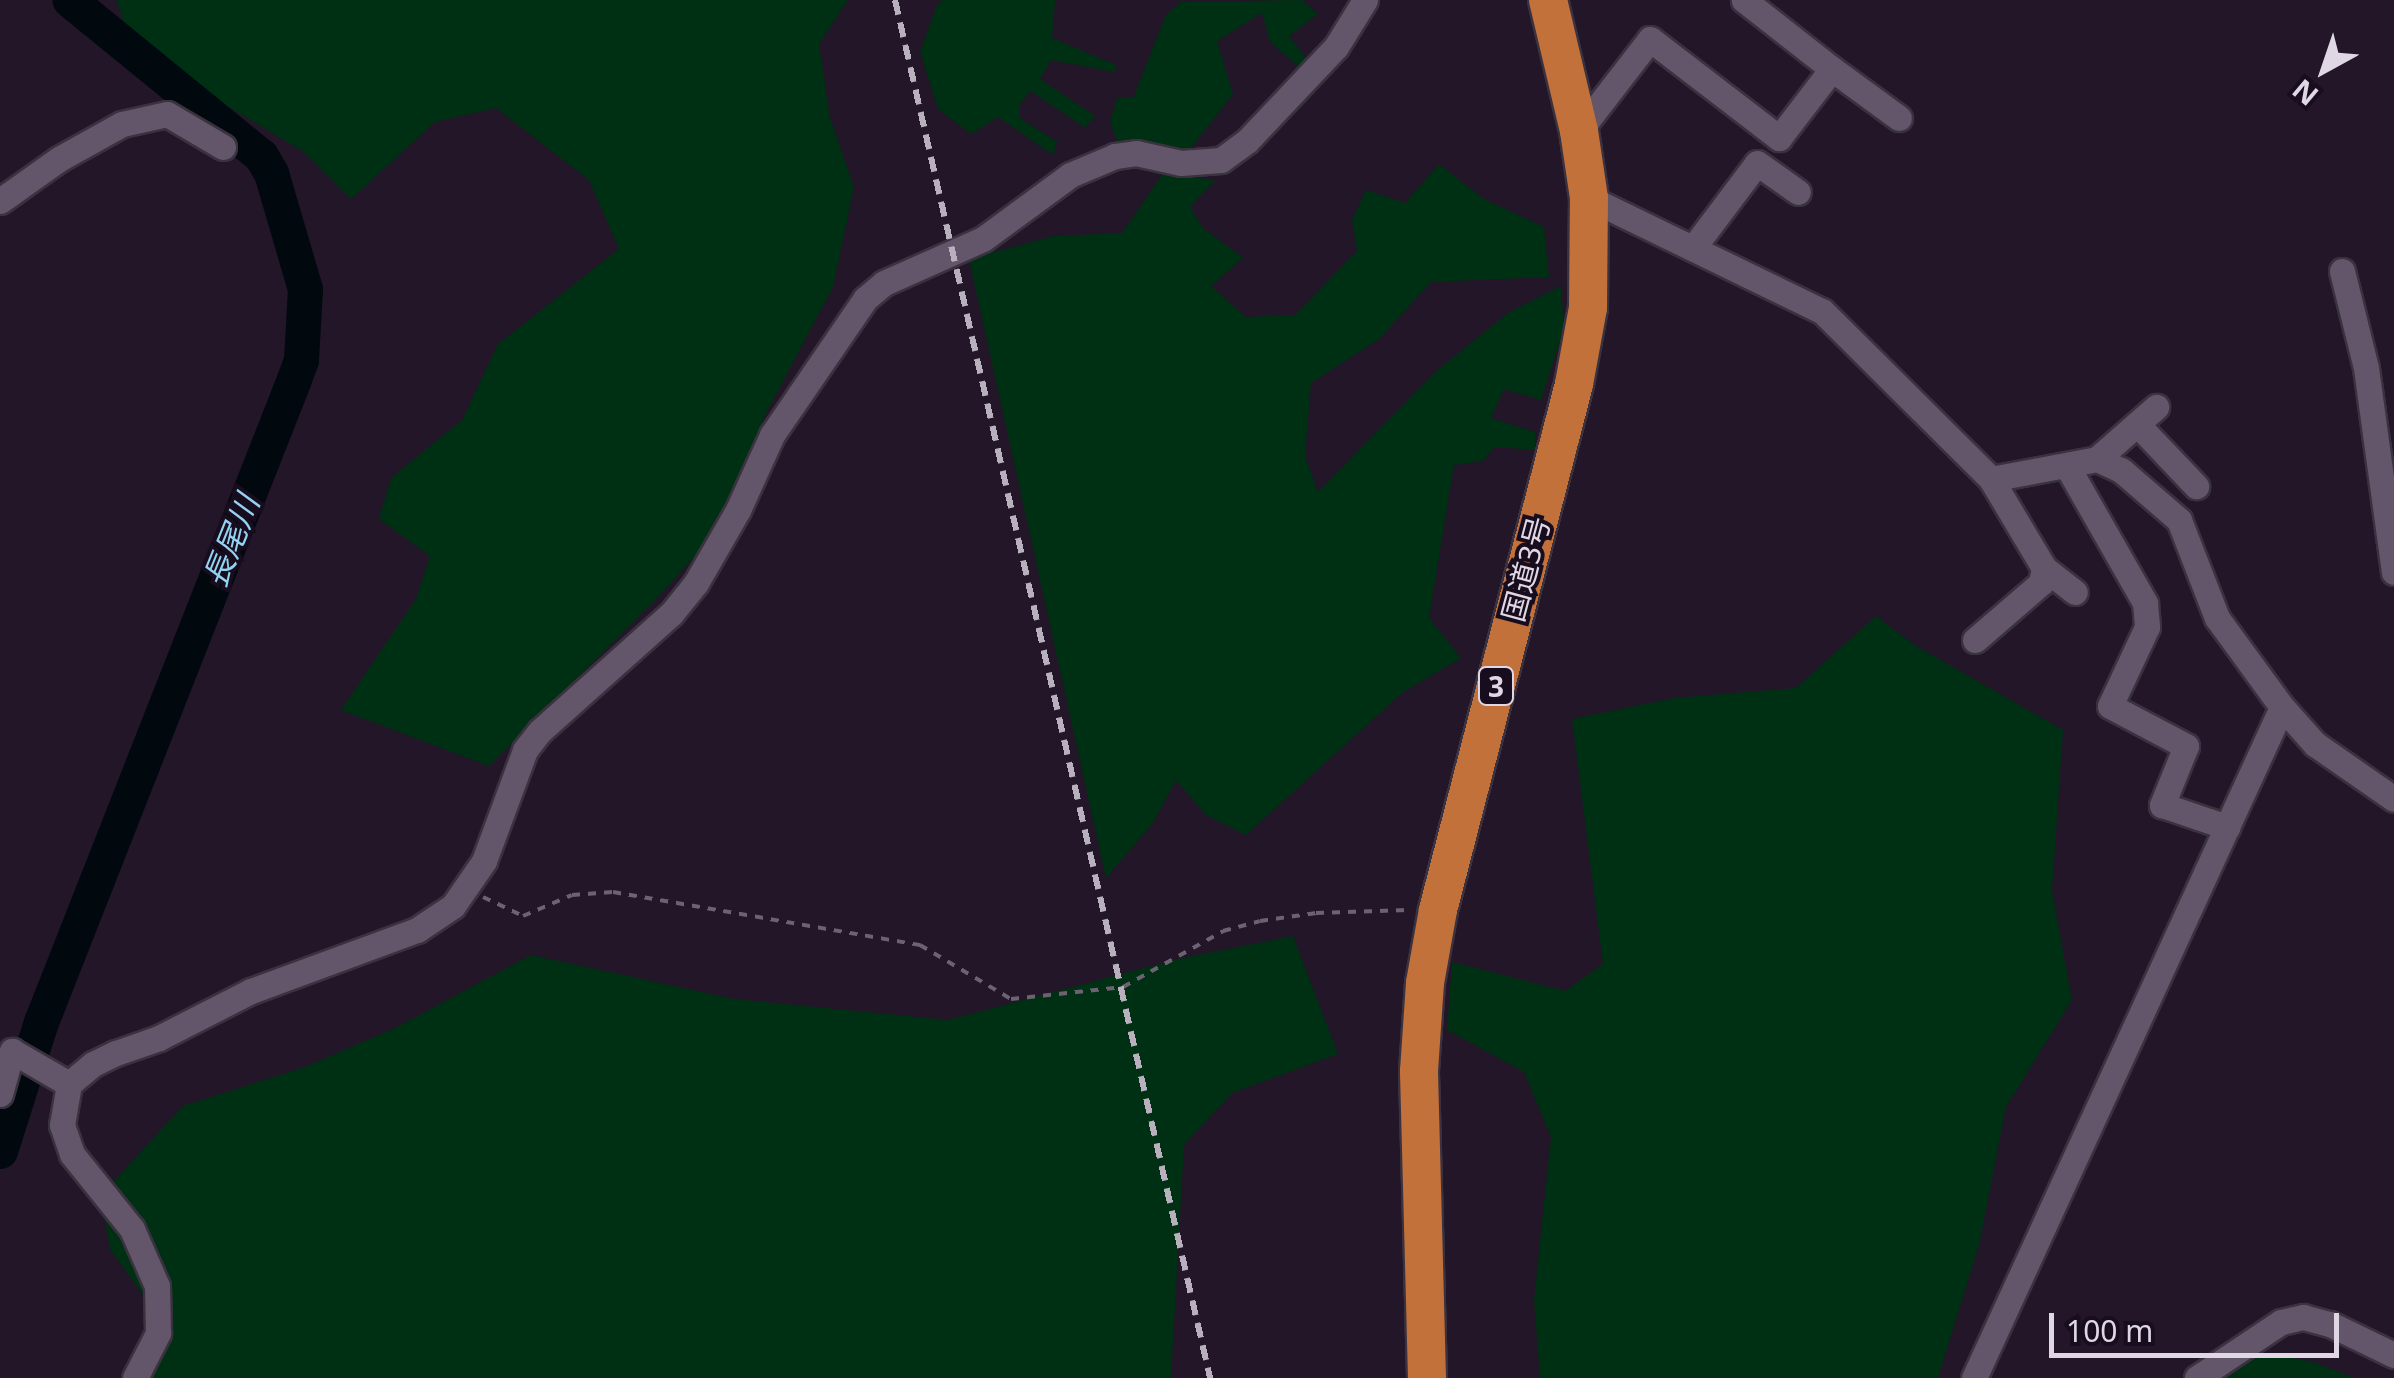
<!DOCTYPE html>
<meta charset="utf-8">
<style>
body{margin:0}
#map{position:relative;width:2394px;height:1378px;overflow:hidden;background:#221628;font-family:"Noto Sans","Noto Sans JP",sans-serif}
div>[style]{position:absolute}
.green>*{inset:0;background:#003013}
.river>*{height:35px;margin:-17.5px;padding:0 17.5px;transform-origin:17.5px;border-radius:17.5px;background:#02090e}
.path>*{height:4px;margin-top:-2px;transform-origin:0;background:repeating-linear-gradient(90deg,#6c6272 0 8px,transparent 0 16px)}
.roads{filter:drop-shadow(2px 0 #3a323f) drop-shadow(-2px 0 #3a323f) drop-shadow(0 2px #3a323f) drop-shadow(0 -2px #3a323f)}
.minor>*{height:25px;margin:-12.5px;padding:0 12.5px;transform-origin:12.5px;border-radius:12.5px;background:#63566b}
.highway>*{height:38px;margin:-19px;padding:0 19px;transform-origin:19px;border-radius:19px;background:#c2713a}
.rail>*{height:6px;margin-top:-3px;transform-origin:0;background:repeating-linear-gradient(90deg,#b8b0bd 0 15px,transparent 0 23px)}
span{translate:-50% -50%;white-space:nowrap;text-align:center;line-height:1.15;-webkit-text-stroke:8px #180d1e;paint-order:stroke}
.shield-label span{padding:2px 8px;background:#180d1e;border:2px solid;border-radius:8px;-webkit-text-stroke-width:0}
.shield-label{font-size:28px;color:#dfd8e4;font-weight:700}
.street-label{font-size:30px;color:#dfd8e4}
.water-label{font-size:32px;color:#93d3f2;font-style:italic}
.north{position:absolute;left:2274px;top:20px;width:100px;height:100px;-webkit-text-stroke:8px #180d1e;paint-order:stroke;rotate:220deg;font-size:28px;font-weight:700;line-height:40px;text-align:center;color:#dfd8e4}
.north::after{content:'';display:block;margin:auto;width:35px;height:45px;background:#dfd8e4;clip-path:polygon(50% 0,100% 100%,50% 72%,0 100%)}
.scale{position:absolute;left:2049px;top:1313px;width:290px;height:45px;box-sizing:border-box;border:5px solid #dfd8e4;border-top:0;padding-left:12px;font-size:30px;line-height:35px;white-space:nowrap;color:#dfd8e4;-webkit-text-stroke:8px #180d1e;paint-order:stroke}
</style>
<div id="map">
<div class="green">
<div style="clip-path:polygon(116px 0,848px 0,819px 44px,830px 118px,854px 187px,833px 287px,765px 415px,728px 520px,656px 599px,489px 766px,341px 710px,416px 599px,430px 556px,379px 519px,391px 478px,462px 420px,498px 344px,619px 249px,589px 180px,496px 108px,435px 122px,351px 199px,304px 152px,202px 91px,126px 27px)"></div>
<div style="clip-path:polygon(943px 0,1055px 0,1052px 38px,1116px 65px,1115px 72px,1051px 60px,1040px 79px,1095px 116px,1085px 128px,1031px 91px,1020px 104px,1020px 118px,1057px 142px,1053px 155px,998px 117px,971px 134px,938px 109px,920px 52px,937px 5px)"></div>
<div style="clip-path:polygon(1302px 0,1318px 14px,1289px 36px,1307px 59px,1300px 68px,1270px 42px,1262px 13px,1217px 41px,1233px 94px,1188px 152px,1119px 146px,1110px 121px,1117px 98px,1133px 98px,1166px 15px,1180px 2px)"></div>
<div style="clip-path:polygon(1439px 164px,1484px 199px,1544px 227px,1549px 277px,1431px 282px,1379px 339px,1311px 383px,1305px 456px,1318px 492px,1435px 372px,1508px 313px,1561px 286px,1564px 328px,1541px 400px,1504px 389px,1491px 418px,1535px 432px,1535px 450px,1494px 447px,1483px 461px,1454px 465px,1429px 618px,1461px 658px,1403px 692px,1246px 835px,1206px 815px,1176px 780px,1153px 823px,1106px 878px,969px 259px,1054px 236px,1122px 233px,1163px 173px,1215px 180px,1190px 207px,1203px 228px,1243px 258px,1211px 286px,1246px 317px,1295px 315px,1357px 251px,1352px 220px,1366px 190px,1405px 203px)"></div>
<div style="clip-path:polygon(1876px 616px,1916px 646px,2063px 730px,2052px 891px,2072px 1000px,2006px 1107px,1979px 1245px,1938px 1378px,1540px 1378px,1534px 1300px,1551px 1137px,1524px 1072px,1447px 1030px,1452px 962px,1565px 991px,1603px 964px,1572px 719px,1675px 698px,1796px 688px)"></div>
<div style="clip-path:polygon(1293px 936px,1338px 1054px,1232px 1093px,1184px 1145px,1171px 1378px,149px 1378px,158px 1316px,110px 1249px,101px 1195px,183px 1106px,305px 1067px,397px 1027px,531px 955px,734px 999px,948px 1020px,1178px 959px)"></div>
<div style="clip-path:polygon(2255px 1351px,2313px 1362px,2355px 1378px,2214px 1378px)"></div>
</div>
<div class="river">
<div style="left:0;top:1151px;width:135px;rotate:-72.4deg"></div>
<div style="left:41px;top:1022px;width:691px;rotate:-68.52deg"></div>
<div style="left:294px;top:379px;width:20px;rotate:-70deg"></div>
<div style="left:301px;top:360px;width:71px;rotate:-86.8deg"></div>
<div style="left:305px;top:289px;width:121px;rotate:-106.3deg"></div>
<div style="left:271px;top:173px;width:20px;rotate:-120deg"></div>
<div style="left:261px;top:156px;width:247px;rotate:-140.8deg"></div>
</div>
<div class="path">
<div style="left:483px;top:897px;width:44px;rotate:25.4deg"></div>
<div style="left:523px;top:916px;width:53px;rotate:-23.2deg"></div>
<div style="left:572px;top:895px;width:41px;rotate:-4.2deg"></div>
<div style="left:613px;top:892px;width:312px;rotate:9.8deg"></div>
<div style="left:920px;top:945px;width:106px;rotate:30.7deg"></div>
<div style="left:1011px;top:999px;width:113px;rotate:-6.1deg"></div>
<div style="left:1123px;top:987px;width:115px;rotate:-29.2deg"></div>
<div style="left:1223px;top:931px;width:38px;rotate:-15deg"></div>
<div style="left:1260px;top:921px;width:57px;rotate:-8.1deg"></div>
<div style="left:1316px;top:913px;width:92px;rotate:-1.9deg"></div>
</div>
<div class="roads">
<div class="minor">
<div style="left:1832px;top:69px;width:83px;rotate:36.2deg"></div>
<div style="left:1579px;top:131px;width:116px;rotate:-52.3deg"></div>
<div style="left:1650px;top:39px;width:163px;rotate:37.5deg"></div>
<div style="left:1779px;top:138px;width:87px;rotate:-52.5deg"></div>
<div style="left:1832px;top:69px;width:112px;rotate:-141.9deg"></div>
<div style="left:1589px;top:198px;width:259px;rotate:25.9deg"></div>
<div style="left:1822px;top:311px;width:238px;rotate:44.8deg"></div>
<div style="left:1991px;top:479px;width:108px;rotate:-10.7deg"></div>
<div style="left:2097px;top:459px;width:26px;rotate:25deg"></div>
<div style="left:2121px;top:470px;width:77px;rotate:40.8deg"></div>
<div style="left:2179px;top:520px;width:105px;rotate:68.8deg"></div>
<div style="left:2217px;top:618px;width:110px;rotate:53.9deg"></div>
<div style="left:2282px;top:707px;width:50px;rotate:48.3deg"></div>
<div style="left:2315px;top:744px;width:96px;rotate:34.8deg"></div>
<div style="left:0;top:201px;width:72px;rotate:-35.4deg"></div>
<div style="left:59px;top:159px;width:72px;rotate:-29.1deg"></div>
<div style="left:122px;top:124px;width:46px;rotate:-12.5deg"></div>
<div style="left:167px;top:114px;width:65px;rotate:30.5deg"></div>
<div style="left:1693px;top:248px;width:106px;rotate:-53deg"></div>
<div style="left:1757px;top:163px;width:50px;rotate:35.3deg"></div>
<div style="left:2342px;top:271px;width:100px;rotate:76.1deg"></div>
<div style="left:2366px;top:368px;width:206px;rotate:82.2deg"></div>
<div style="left:2137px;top:424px;width:86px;rotate:46.4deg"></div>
<div style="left:2097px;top:459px;width:79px;rotate:-41.4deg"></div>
<div style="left:2067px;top:466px;width:158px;rotate:60.3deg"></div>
<div style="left:2145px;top:603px;width:24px;rotate:85deg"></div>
<div style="left:2147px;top:627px;width:87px;rotate:115.1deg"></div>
<div style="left:2110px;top:706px;width:86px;rotate:27.8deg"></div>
<div style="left:2186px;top:746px;width:64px;rotate:112.1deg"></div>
<div style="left:2162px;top:805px;width:69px;rotate:18.7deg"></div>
<div style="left:2044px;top:568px;width:39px;rotate:38deg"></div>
<div style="left:1975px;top:640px;width:87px;rotate:-40.8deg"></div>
<div style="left:2041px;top:583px;width:15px;rotate:-79deg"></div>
<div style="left:2044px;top:568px;width:104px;rotate:-120.8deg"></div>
<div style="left:0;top:1094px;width:45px;rotate:-74.4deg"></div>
<div style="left:12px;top:1051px;width:66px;rotate:30.1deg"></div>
<div style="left:135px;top:1378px;width:51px;rotate:-62.9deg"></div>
<div style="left:158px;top:1333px;width:47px;rotate:-91.2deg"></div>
<div style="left:157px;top:1286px;width:62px;rotate:-113.7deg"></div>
<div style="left:132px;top:1229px;width:96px;rotate:-128.7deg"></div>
<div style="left:72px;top:1154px;width:31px;rotate:-109deg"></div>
<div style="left:62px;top:1125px;width:42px;rotate:-80.3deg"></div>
<div style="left:69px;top:1084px;width:31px;rotate:-40deg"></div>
<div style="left:93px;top:1064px;width:25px;rotate:-26deg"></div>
<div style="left:116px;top:1053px;width:46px;rotate:-19.2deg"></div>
<div style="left:159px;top:1038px;width:103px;rotate:-27.1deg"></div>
<div style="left:251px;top:991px;width:177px;rotate:-20.2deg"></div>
<div style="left:417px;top:930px;width:43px;rotate:-33.7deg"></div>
<div style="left:453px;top:906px;width:55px;rotate:-55.4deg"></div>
<div style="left:484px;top:861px;width:118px;rotate:-69.7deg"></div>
<div style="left:525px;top:750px;width:24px;rotate:-52deg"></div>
<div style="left:540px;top:731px;width:176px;rotate:-41.8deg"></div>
<div style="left:671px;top:614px;width:40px;rotate:-51deg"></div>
<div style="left:696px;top:583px;width:84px;rotate:-60.1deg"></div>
<div style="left:738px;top:510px;width:82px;rotate:-65.6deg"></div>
<div style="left:772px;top:435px;width:165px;rotate:-55.6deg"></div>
<div style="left:865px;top:299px;width:25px;rotate:-40deg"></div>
<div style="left:884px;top:283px;width:108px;rotate:-24deg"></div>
<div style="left:983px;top:239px;width:108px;rotate:-36.3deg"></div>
<div style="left:1070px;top:175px;width:49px;rotate:-22.9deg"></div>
<div style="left:1115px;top:156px;width:21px;rotate:-8deg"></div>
<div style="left:1136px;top:153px;width:46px;rotate:12.5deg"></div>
<div style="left:1181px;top:163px;width:40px;rotate:-4.3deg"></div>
<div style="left:1221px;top:160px;width:32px;rotate:-36deg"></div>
<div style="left:1247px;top:141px;width:129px;rotate:-46.6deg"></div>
<div style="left:1336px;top:47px;width:55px;rotate:-58.3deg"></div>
<div style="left:1974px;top:1378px;width:738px;rotate:-65.34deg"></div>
<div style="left:2197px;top:1378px;width:101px;rotate:-33.7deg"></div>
<div style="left:2281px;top:1322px;width:23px;rotate:-13deg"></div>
<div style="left:2303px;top:1317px;width:28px;rotate:15deg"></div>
<div style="left:2330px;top:1324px;width:71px;rotate:25.8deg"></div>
</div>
<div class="highway">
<div style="left:1427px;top:1378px;width:307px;rotate:-91.5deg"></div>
<div style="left:1419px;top:1071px;width:88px;rotate:-86.1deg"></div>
<div style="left:1425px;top:983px;width:74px;rotate:-79.9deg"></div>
<div style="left:1438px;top:910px;width:543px;rotate:-75.5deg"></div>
<div style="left:1574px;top:384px;width:77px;rotate:-79.6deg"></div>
<div style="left:1588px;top:308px;width:110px;rotate:-89.5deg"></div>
<div style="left:1589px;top:198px;width:68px;rotate:-98.5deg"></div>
<div style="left:1579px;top:131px;width:135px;rotate:-103.3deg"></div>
</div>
</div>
<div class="rail">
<div style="left:895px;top:0;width:1414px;rotate:77.12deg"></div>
</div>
<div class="shield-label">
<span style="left:1496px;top:686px">3</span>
</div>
<div class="street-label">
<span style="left:1526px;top:569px;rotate:-75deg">国道3号</span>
</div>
<div class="water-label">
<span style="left:231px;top:541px;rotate:-68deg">長尾川</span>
</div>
<div class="north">N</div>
<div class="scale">100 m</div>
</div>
